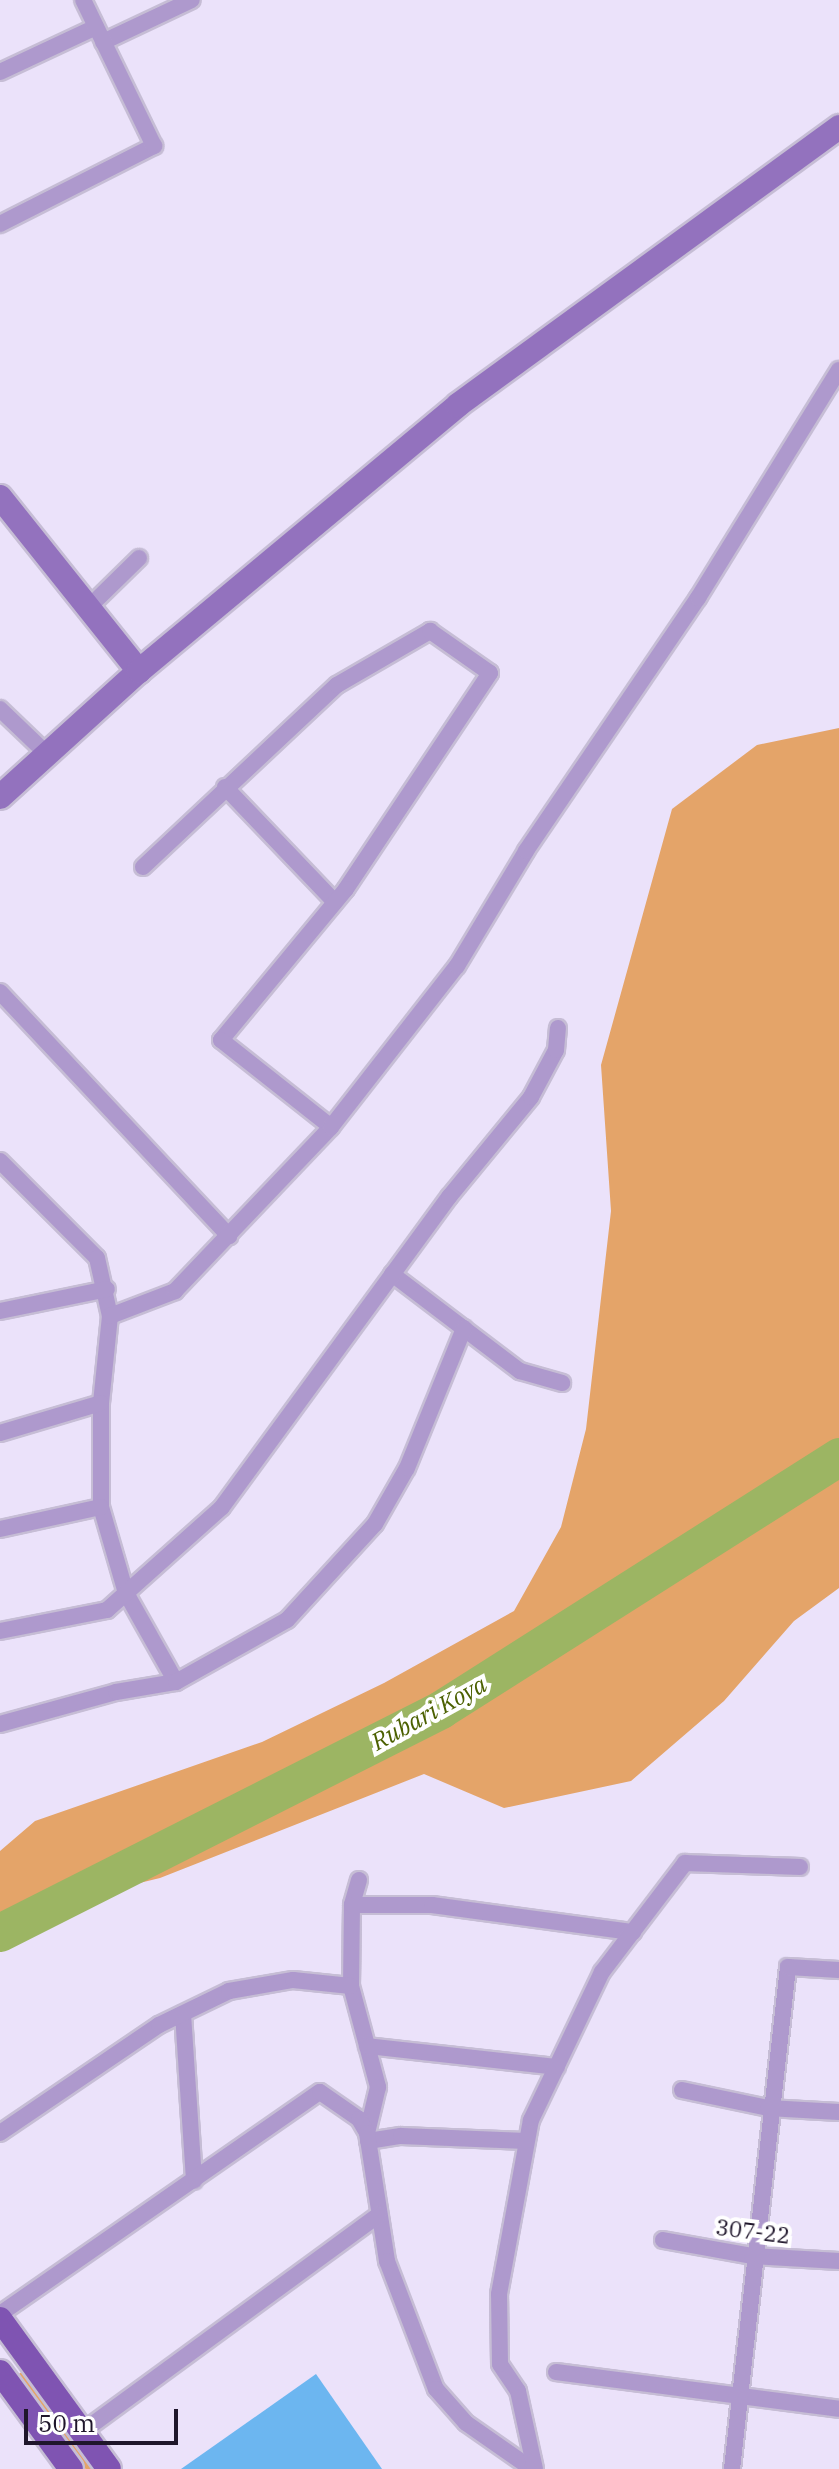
<!DOCTYPE html>
<style>
body{margin:0}
#map{position:relative;width:839px;height:2469px;overflow:hidden;background:#ebe2fa;font-family:"IBM Plex Serif",serif}
div>[style]{position:absolute}
.green>*{inset:0;background:#e4a469;transform-origin:0 0}
.river>*{height:38px;margin:-19px;padding:0 19px;transform-origin:19px;border-radius:19px;background:#9cb563}
.building>*{inset:0;background:#6cb6f0}
.roads{filter:drop-shadow(2px 0 #c6bdd5) drop-shadow(-2px 0 #c6bdd5) drop-shadow(0 2px #c6bdd5) drop-shadow(0 -2px #c6bdd5)}
.street>*{height:16px;margin:-8px;padding:0 8px;transform-origin:8px;border-radius:8px;background:#ae99cd}
.secondary>*{height:24px;margin:-12px;padding:0 12px;transform-origin:12px;border-radius:12px;background:#9372be}
.primary>*{height:24px;margin:-12px;padding:0 12px;transform-origin:12px;border-radius:12px;background:#7f54b2}
span{translate:-50% -50%;white-space:nowrap;text-align:center;line-height:1.15;-webkit-text-stroke:8px #fff;paint-order:stroke}
.street-label{font-size:22px;color:#1f162b}
.water-label{font-size:24px;color:#4b6000;font-style:italic}
.scale{position:absolute;left:24px;top:2409px;width:154px;height:36px;box-sizing:border-box;border:4px solid #1f162b;border-top:0;padding-left:10px;font-size:24px;line-height:28px;white-space:nowrap;color:#1f162b;-webkit-text-stroke:6px #fff;paint-order:stroke}
</style>
<div id="map">
<div class="green">
<div style="clip-path:polygon(839px 728px,839px 1588px,794px 1621px,724px 1701px,631px 1781px,504px 1808px,424px 1774px,160px 1878px,0 1917px,0 1851px,35px 1821px,262px 1742px,384px 1683px,514px 1611px,561px 1527px,586px 1429px,611px 1211px,601px 1065px,672px 809px,757px 745px)"></div>
<div style="left:23px;top:2371px;width:120px;height:7px;rotate:54deg"></div>
</div>
<div class="river">
<div style="left:0;top:1933px;width:494px;rotate:-26.8deg"></div>
<div style="left:441px;top:1710px;width:472px;rotate:-32.4deg"></div>
</div>
<div class="building">
<div style="clip-path:polygon(316px 2374px,382px 2469px,181px 2469px)"></div>
</div>
<div class="roads">
<div class="street">
<div style="left:103px;top:42px;width:98px;rotate:-25.3deg"></div>
<div style="left:0;top:72px;width:106px;rotate:-25.1deg"></div>
<div style="left:0;top:224px;width:173px;rotate:-26.9deg"></div>
<div style="left:154px;top:146px;width:162px;rotate:-115.9deg"></div>
<div style="left:89px;top:607px;width:70px;rotate:-44.4deg"></div>
<div style="left:0;top:709px;width:65px;rotate:43.8deg"></div>
<div style="left:225px;top:787px;width:159px;rotate:46.3deg"></div>
<div style="left:143px;top:867px;width:266px;rotate:-43.2deg"></div>
<div style="left:337px;top:685px;width:108px;rotate:-30.1deg"></div>
<div style="left:430px;top:631px;width:73px;rotate:35deg"></div>
<div style="left:490px;top:673px;width:260px;rotate:123.7deg"></div>
<div style="left:346px;top:889px;width:196px;rotate:129.6deg"></div>
<div style="left:221px;top:1040px;width:140px;rotate:38.3deg"></div>
<div style="left:0;top:992px;width:335px;rotate:46.8deg"></div>
<div style="left:0;top:1161px;width:137px;rotate:45deg"></div>
<div style="left:97px;top:1258px;width:59px;rotate:77.4deg"></div>
<div style="left:110px;top:1316px;width:87px;rotate:95.9deg"></div>
<div style="left:101px;top:1403px;width:104px;rotate:90deg"></div>
<div style="left:101px;top:1507px;width:90px;rotate:73.8deg"></div>
<div style="left:126px;top:1593px;width:102px;rotate:60.7deg"></div>
<div style="left:392px;top:1274px;width:161px;rotate:37.2deg"></div>
<div style="left:520px;top:1371px;width:44px;rotate:15.9deg"></div>
<div style="left:0;top:1311px;width:109px;rotate:-11.6deg"></div>
<div style="left:110px;top:1316px;width:70px;rotate:-21deg"></div>
<div style="left:175px;top:1291px;width:226px;rotate:-46.4deg"></div>
<div style="left:331px;top:1127px;width:204px;rotate:-52deg"></div>
<div style="left:457px;top:966px;width:134px;rotate:-59deg"></div>
<div style="left:526px;top:851px;width:306px;rotate:-55.8deg"></div>
<div style="left:698px;top:598px;width:268px;rotate:-58.3deg"></div>
<div style="left:0;top:1433px;width:105px;rotate:-16.5deg"></div>
<div style="left:0;top:1529px;width:103px;rotate:-12.3deg"></div>
<div style="left:0;top:1631px;width:109px;rotate:-11.1deg"></div>
<div style="left:107px;top:1610px;width:154px;rotate:-41.8deg"></div>
<div style="left:222px;top:1507px;width:384px;rotate:-53.8deg"></div>
<div style="left:449px;top:1197px;width:129px;rotate:-50.6deg"></div>
<div style="left:531px;top:1097px;width:53px;rotate:-62deg"></div>
<div style="left:556px;top:1050px;width:22px;rotate:-85deg"></div>
<div style="left:0;top:1724px;width:120px;rotate:-15.4deg"></div>
<div style="left:116px;top:1692px;width:61px;rotate:-9.5deg"></div>
<div style="left:176px;top:1682px;width:127px;rotate:-29.2deg"></div>
<div style="left:287px;top:1620px;width:130px;rotate:-47.5deg"></div>
<div style="left:375px;top:1524px;width:64px;rotate:-60.3deg"></div>
<div style="left:407px;top:1468px;width:151px;rotate:-67.8deg"></div>
<div style="left:359px;top:1880px;width:26px;rotate:106deg"></div>
<div style="left:352px;top:1905px;width:81px;rotate:90.7deg"></div>
<div style="left:351px;top:1986px;width:105px;rotate:75deg"></div>
<div style="left:378px;top:2087px;width:47px;rotate:103.4deg"></div>
<div style="left:352px;top:1905px;width:80px"></div>
<div style="left:432px;top:1905px;width:203px;rotate:7.7deg"></div>
<div style="left:183px;top:2014px;width:167px;rotate:86.2deg"></div>
<div style="left:367px;top:2046px;width:191px;rotate:6.3deg"></div>
<div style="left:682px;top:2090px;width:88px;rotate:11.8deg"></div>
<div style="left:768px;top:2108px;width:71px;rotate:3.2deg"></div>
<div style="left:0;top:2133px;width:192px;rotate:-34.2deg"></div>
<div style="left:159px;top:2025px;width:78px;rotate:-25.9deg"></div>
<div style="left:229px;top:1991px;width:65px;rotate:-9.8deg"></div>
<div style="left:293px;top:1980px;width:58px;rotate:5.9deg"></div>
<div style="left:368px;top:2141px;width:33px;rotate:-9deg"></div>
<div style="left:401px;top:2136px;width:125px;rotate:2.3deg"></div>
<div style="left:663px;top:2240px;width:90px;rotate:10.2deg"></div>
<div style="left:752px;top:2256px;width:87px;rotate:3.3deg"></div>
<div style="left:0;top:2314px;width:389px;rotate:-34.8deg"></div>
<div style="left:320px;top:2092px;width:47px;rotate:34.7deg"></div>
<div style="left:359px;top:2119px;width:16px;rotate:60deg"></div>
<div style="left:367px;top:2133px;width:130px;rotate:81.1deg"></div>
<div style="left:387px;top:2261px;width:137px;rotate:69.1deg"></div>
<div style="left:436px;top:2389px;width:45px;rotate:48.6deg"></div>
<div style="left:466px;top:2423px;width:80px;rotate:34.9deg"></div>
<div style="left:556px;top:2372px;width:285px;rotate:7.4deg"></div>
<div style="left:82px;top:2432px;width:368px;rotate:-36.2deg"></div>
<div style="left:535px;top:2469px;width:80px;rotate:-102.3deg"></div>
<div style="left:518px;top:2391px;width:32px;rotate:-124deg"></div>
<div style="left:500px;top:2364px;width:70px;rotate:-90.8deg"></div>
<div style="left:499px;top:2294px;width:177px;rotate:-79.6deg"></div>
<div style="left:531px;top:2120px;width:164px;rotate:-64.4deg"></div>
<div style="left:602px;top:1972px;width:137px;rotate:-52.7deg"></div>
<div style="left:685px;top:1863px;width:115px;rotate:2deg"></div>
<div style="left:732px;top:2469px;width:505px;rotate:-83.63deg"></div>
<div style="left:788px;top:1967px;width:51px;rotate:3.4deg"></div>
</div>
<div class="secondary">
<div style="left:0;top:497px;width:223px;rotate:51.4deg"></div>
<div style="left:0;top:797px;width:188px;rotate:-42.2deg"></div>
<div style="left:139px;top:671px;width:415px;rotate:-39.8deg"></div>
<div style="left:458px;top:405px;width:472px;rotate:-36.1deg"></div>
</div>
<div class="primary">
<div style="left:0;top:2319px;width:185px;rotate:54deg"></div>
<div style="left:0;top:2372px;width:120px;rotate:53.8deg"></div>
</div>
</div>
<div class="street-label">
<span style="left:753px;top:2231px;rotate:7deg">307-22</span>
</div>
<div class="water-label">
<span style="left:429px;top:1713px;rotate:-29deg">Rubari Koya</span>
</div>
<div class="scale">50 m</div>
</div>
